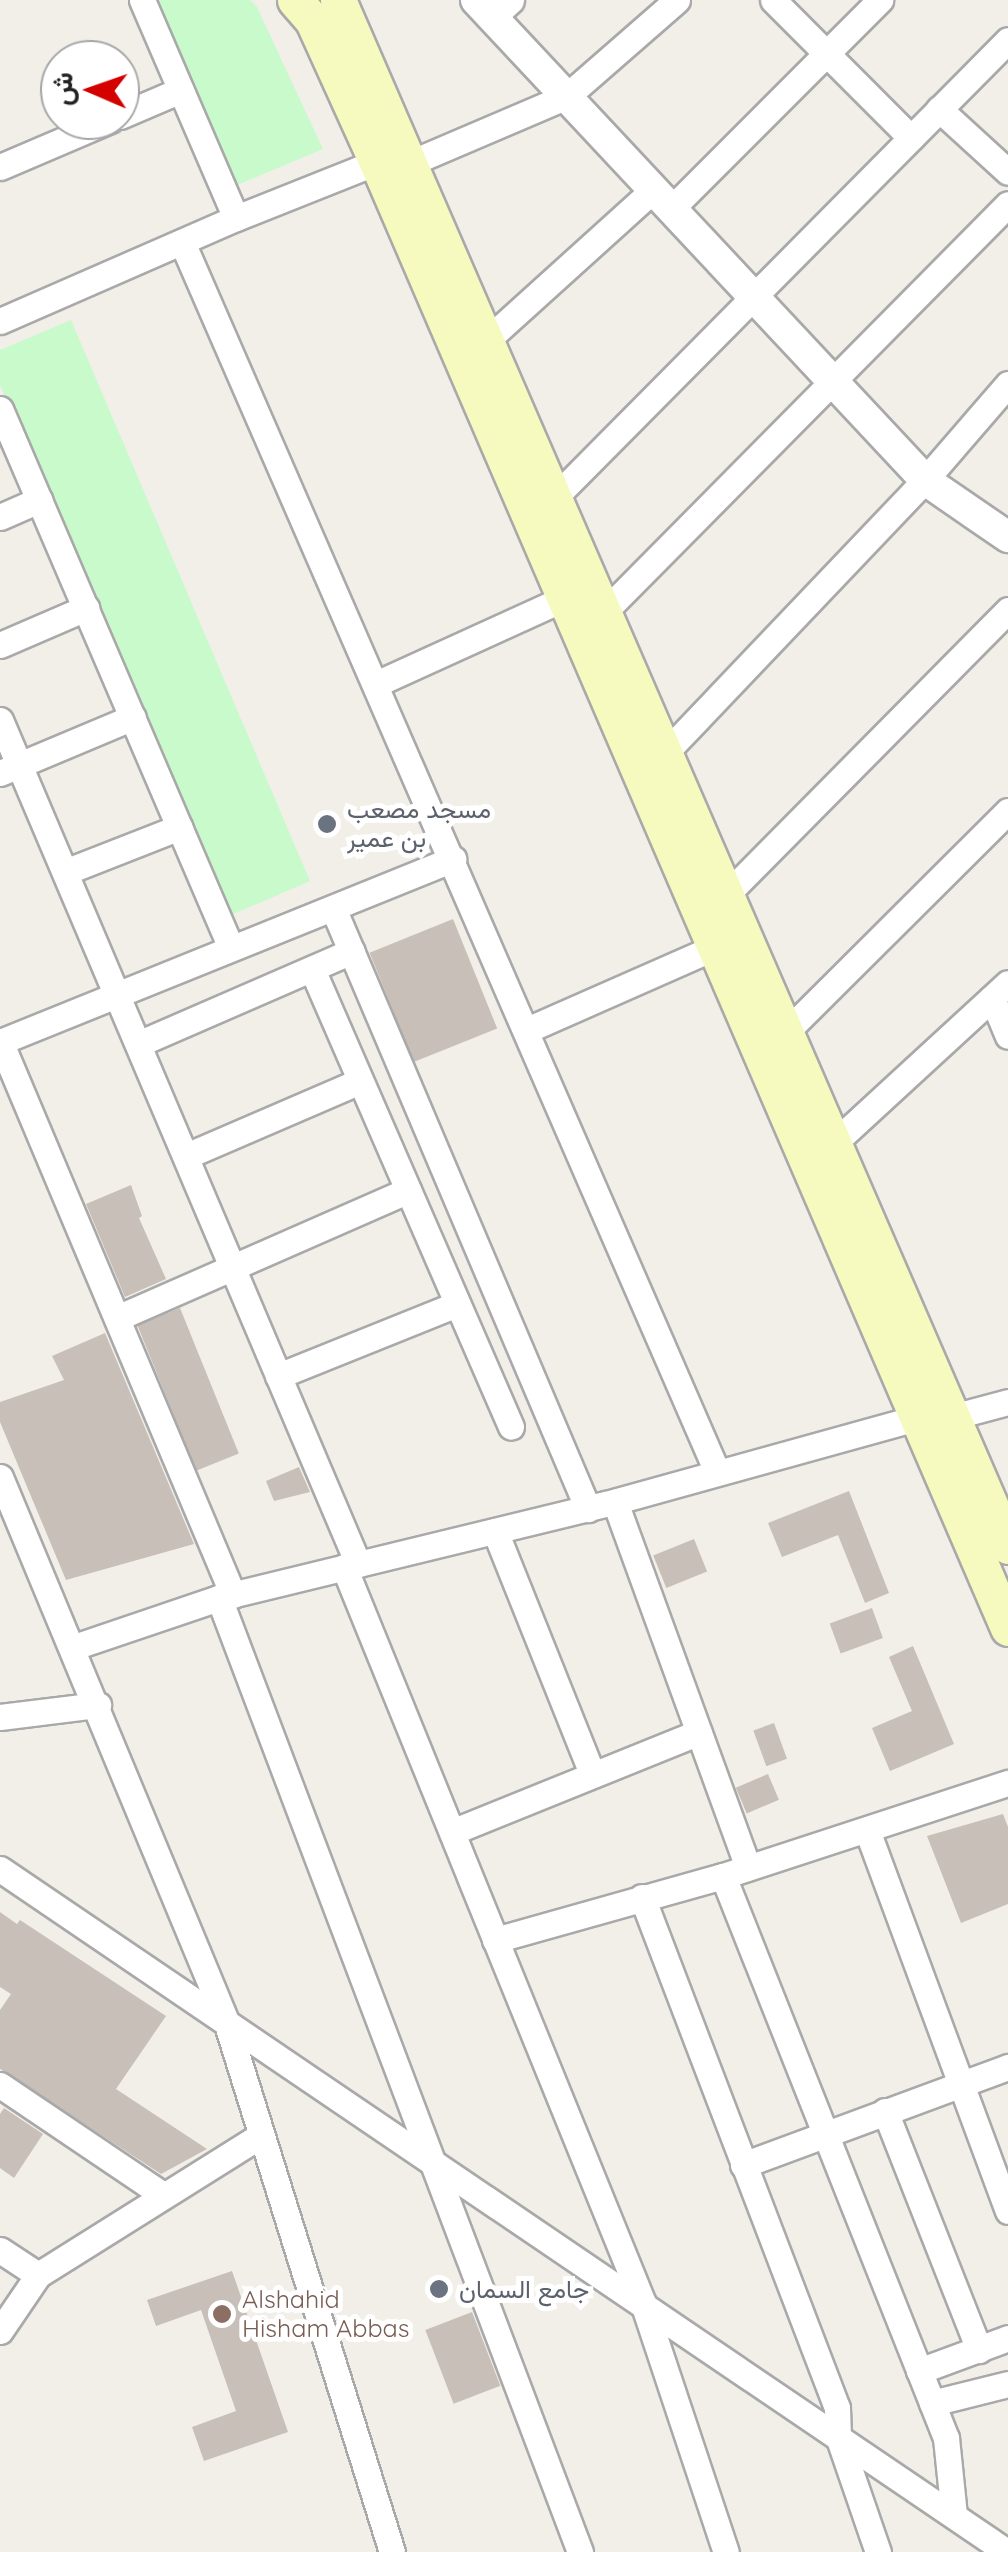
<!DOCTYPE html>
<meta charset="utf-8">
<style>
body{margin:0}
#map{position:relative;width:1008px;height:2552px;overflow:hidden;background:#f2efe9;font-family:Quicksand,Vazirmatn,sans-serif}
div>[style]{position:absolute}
.park>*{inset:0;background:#c8facc}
.building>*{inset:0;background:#c7bfb8;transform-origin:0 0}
.roads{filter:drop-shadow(2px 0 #a9a9a9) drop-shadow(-2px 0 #a9a9a9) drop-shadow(0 2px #a9a9a9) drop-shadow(0 -2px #a9a9a9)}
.minor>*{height:25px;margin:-12.5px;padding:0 12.5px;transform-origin:12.5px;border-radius:12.5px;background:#fff}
.tertiary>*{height:30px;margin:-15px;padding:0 15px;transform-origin:15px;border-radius:15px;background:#fff}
.secondary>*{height:35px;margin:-17.5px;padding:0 17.5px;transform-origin:17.5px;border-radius:17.5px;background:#f7fabf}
.dots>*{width:28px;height:28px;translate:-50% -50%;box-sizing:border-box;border:5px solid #fff;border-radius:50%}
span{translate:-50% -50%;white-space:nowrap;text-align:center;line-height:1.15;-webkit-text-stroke:10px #fff;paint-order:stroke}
.worship-label{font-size:25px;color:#5b616d}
.left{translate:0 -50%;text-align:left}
.education-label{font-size:25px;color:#785e54}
.north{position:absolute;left:40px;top:40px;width:100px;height:100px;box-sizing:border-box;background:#fff;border:2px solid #a7a7a7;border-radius:50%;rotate:272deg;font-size:28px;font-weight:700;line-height:40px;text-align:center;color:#222}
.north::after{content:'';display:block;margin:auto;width:35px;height:45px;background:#d40000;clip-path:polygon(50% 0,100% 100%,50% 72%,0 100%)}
</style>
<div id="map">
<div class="park">
<div style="clip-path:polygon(155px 0,250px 0,257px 7px,323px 149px,235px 186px)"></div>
<div style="clip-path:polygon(71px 320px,310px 881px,229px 916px,0 385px,0 350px)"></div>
</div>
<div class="building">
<div style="left:453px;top:919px;width:118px;height:90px;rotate:68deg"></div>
<div style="clip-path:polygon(131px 1185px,142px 1216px,139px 1218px,166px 1279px,125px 1297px,86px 1204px)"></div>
<div style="left:180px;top:1308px;width:157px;height:46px;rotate:68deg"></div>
<div style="clip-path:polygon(105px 1333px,194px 1544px,66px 1580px,0 1422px,0 1402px,64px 1380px,52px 1356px)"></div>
<div style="clip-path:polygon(299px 1467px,310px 1492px,274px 1501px,266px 1481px)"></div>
<div style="clip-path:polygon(849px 1491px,889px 1593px,865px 1603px,838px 1535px,782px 1557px,768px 1523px)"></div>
<div style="left:694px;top:1539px;width:35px;height:44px;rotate:68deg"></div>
<div style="left:872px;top:1608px;width:32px;height:45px;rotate:70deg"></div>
<div style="clip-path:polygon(913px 1646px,954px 1744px,890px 1771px,872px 1728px,912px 1711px,889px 1657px)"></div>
<div style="left:774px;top:1723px;width:38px;height:22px;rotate:70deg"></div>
<div style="left:768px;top:1774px;width:28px;height:35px;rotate:67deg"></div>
<div style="clip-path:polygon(1003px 1814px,1008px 1827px,1008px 1904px,961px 1923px,927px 1836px)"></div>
<div style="clip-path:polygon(0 1912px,17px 1924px,20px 1920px,166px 2016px,116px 2089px,207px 2149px,161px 2174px,0 2069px,0 2010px,11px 1994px,0 1987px)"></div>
<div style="clip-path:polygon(4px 2108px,43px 2134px,14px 2178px,0 2168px,0 2114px)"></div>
<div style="clip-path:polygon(232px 2271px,288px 2432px,204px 2461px,192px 2427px,236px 2411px,201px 2310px,156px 2326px,147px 2300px)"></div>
<div style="left:472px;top:2312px;width:79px;height:50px;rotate:69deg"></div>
</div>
<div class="roads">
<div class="minor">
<div style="left:142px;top:0;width:237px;rotate:66.7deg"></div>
<div style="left:773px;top:0;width:195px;rotate:45deg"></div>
<div style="left:492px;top:18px;width:26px;rotate:-43deg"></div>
<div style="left:939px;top:109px;width:93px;rotate:42.4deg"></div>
<div style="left:120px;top:116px;width:66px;rotate:-23.1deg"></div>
<div style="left:410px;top:163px;width:171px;rotate:-23.1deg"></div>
<div style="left:567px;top:96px;width:146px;rotate:-41.1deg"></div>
<div style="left:0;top:167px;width:120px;rotate:-23.1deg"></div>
<div style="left:671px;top:209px;width:296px;rotate:-45deg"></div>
<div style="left:182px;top:242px;width:1341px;rotate:66.49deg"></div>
<div style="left:0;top:321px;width:257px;rotate:-23.6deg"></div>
<div style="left:236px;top:218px;width:152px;rotate:-21.7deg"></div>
<div style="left:487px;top:340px;width:224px;rotate:-42.1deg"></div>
<div style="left:0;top:409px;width:586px;rotate:66.8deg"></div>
<div style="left:555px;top:497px;width:643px;rotate:-45.25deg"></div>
<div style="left:0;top:517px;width:43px;rotate:-23.6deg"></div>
<div style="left:604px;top:612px;width:574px;rotate:-45.28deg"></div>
<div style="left:0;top:645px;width:94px;rotate:-23.3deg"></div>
<div style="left:376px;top:684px;width:208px;rotate:-24.5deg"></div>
<div style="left:0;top:720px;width:917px;rotate:67.01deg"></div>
<div style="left:665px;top:753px;width:377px;rotate:-46.4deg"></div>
<div style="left:925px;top:480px;width:127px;rotate:-49.2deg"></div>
<div style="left:0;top:773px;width:144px;rotate:-22.8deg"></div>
<div style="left:65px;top:872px;width:123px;rotate:-21.4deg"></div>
<div style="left:726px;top:895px;width:401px;rotate:-45.3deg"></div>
<div style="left:333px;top:908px;width:653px;rotate:67.01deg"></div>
<div style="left:312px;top:969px;width:499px;rotate:66.5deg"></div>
<div style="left:992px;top:998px;width:41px;rotate:67.2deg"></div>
<div style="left:527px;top:1030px;width:206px;rotate:-23.8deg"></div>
<div style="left:786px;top:1032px;width:313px;rotate:-44.9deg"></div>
<div style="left:0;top:1041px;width:601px;rotate:67.19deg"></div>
<div style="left:0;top:1042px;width:489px;rotate:-22deg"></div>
<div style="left:138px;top:1044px;width:233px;rotate:-23.5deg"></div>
<div style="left:834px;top:1143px;width:236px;rotate:-42.6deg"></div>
<div style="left:186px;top:1156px;width:189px;rotate:-23.3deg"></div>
<div style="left:117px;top:1318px;width:318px;rotate:-23.7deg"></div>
<div style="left:278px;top:1376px;width:193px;rotate:-21.9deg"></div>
<div style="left:0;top:1477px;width:589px;rotate:67.44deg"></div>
<div style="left:226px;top:2021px;width:556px;rotate:72.64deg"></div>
<div style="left:615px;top:1502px;width:389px;rotate:70deg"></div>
<div style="left:495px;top:1531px;width:262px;rotate:68.2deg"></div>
<div style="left:344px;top:1567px;width:794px;rotate:67.89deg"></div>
<div style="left:643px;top:2303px;width:262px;rotate:71.6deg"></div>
<div style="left:219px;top:1598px;width:1020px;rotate:69.27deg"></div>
<div style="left:74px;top:1647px;width:153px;rotate:-18.7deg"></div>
<div style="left:219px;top:1598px;width:398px;rotate:-13.7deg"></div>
<div style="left:606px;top:1504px;width:323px;rotate:-15.5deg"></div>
<div style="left:917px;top:1418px;width:35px;rotate:-2deg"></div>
<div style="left:952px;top:1417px;width:58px;rotate:-15deg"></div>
<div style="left:0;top:1717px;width:99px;rotate:-7deg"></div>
<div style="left:867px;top:1830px;width:406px;rotate:69.7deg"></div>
<div style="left:452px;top:1832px;width:266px;rotate:-22deg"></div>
<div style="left:0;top:1869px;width:1217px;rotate:34.15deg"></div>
<div style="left:723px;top:1876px;width:605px;rotate:68.36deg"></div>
<div style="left:946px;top:2438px;width:78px;rotate:84.1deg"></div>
<div style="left:642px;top:1897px;width:547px;rotate:69.11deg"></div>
<div style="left:837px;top:2408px;width:28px;rotate:88deg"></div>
<div style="left:838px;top:2436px;width:123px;rotate:71deg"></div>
<div style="left:495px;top:1940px;width:237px;rotate:-15.7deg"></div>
<div style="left:723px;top:1876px;width:300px;rotate:-18.1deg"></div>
<div style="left:0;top:2085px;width:197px;rotate:34deg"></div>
<div style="left:885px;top:2111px;width:257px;rotate:68.5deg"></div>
<div style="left:743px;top:2165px;width:283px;rotate:-20.3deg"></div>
<div style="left:0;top:2250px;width:45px;rotate:33.3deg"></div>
<div style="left:0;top:2331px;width:68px;rotate:-55.8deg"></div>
<div style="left:38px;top:2275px;width:263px;rotate:-32.1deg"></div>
<div style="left:919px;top:2371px;width:95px;rotate:-20.3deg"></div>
<div style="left:932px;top:2403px;width:78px;rotate:-14deg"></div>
</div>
<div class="tertiary">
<div style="left:476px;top:0;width:657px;rotate:46.91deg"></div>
<div style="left:925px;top:480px;width:101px;rotate:34.5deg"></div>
</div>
<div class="secondary">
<div style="left:295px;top:0;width:28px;rotate:49deg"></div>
<div style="left:313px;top:21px;width:155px;rotate:65.6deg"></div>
<div style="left:377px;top:162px;width:1596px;rotate:66.71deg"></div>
<div style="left:338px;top:0;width:1685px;rotate:66.57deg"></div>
</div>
</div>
<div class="dots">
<div style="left:327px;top:824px;background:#6b7280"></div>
<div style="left:439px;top:2289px;background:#6b7280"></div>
<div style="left:222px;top:2314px;background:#8d6e63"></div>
</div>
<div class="worship-label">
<span class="left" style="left:347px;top:824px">مسجد مصعب<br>بن عمير</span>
<span class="left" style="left:459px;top:2289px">جامع السمان</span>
</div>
<div class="education-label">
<span class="left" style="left:242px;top:2314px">Alshahid<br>Hisham Abbas</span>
</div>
<div class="north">ش</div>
</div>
